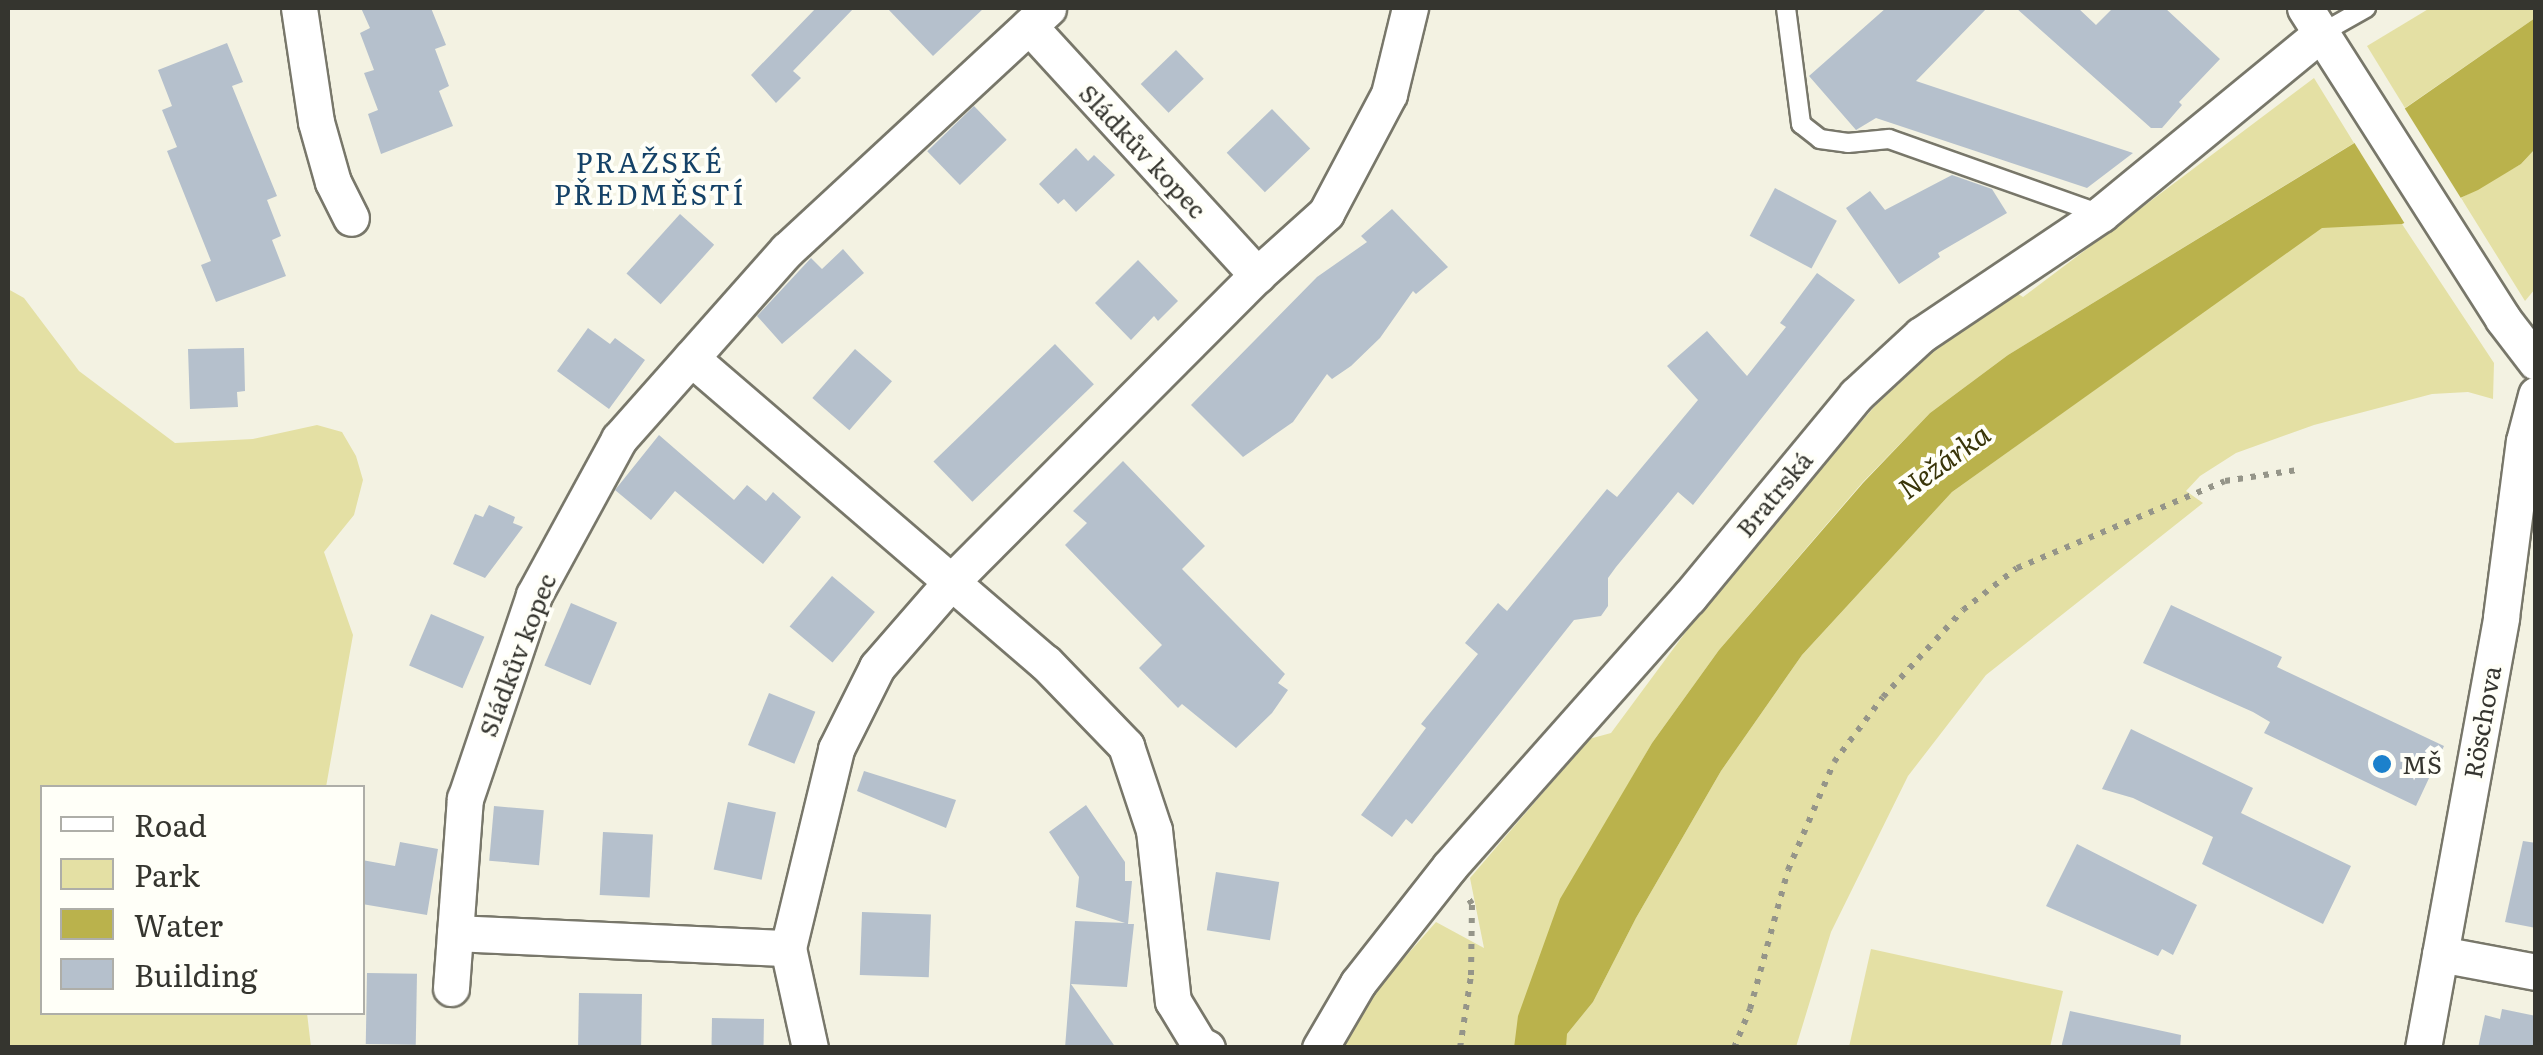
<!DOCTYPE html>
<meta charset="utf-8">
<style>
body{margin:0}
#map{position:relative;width:2543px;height:1055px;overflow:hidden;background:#f3f2e2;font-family:Literata,serif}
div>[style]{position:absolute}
.green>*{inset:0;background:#e4e0a4}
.water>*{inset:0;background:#bab24c}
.pier>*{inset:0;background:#f3f2e2;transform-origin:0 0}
.building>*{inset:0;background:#b5c0cc;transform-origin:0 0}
.path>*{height:6px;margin-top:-3px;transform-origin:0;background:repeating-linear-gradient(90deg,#959589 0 5px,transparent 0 13px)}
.roads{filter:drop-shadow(2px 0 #78776a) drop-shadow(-2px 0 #78776a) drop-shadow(0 2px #78776a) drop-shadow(0 -2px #78776a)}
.service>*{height:18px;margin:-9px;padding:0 9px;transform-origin:9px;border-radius:9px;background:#fff}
.minor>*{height:35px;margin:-17.5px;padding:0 17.5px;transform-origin:17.5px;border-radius:17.5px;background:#fff}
.dots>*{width:28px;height:28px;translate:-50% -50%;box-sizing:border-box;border:5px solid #fffff8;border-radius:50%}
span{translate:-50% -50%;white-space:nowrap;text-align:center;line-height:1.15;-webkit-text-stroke:8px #fffff8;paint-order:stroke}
.street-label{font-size:25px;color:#35352f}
.poi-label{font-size:25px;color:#35352f}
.left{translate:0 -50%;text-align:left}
.neighbourhood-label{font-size:28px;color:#154267;letter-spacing:2.5px}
.water-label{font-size:28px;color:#393509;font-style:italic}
.frame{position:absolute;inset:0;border:10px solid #35352f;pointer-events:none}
.legend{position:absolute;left:40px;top:785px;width:325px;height:230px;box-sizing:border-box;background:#fffff8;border:2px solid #aeaea8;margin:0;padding:12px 18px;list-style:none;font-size:30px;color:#35352f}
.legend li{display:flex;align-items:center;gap:20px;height:50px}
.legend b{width:50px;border:2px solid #aeaea8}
</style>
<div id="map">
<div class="green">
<div style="clip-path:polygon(2430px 8px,2535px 8px,2535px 18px,2405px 108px,2367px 46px)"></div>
<div style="clip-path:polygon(2314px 78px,2354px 143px,2008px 355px,1930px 413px,1862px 483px,1719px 650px,1652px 743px,1611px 814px,1567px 1034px,1593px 1002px,1636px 918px,1721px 771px,1802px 655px,1952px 492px,2322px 227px,2402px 224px,2494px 363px,2493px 399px,2468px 392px,2432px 394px,2314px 425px,2236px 453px,2200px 476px,2186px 491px,2203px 503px,1986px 675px,1908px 776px,1831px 932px,1796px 1047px,1334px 1048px,1368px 999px,1436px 922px,1484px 948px,1470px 878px,1589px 739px,1611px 733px,1722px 583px,1875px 406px,1932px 353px,2015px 292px,2023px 297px)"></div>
<div style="clip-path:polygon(2535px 149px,2535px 289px,2525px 301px,2461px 198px,2521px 164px)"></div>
<div style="clip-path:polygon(8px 289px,24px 298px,79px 371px,175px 443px,253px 439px,317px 425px,342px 432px,356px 456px,363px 480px,354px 515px,324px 552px,353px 635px,326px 787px,42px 788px,42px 1012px,307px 1013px,311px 1047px,8px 1047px)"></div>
<div style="clip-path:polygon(1871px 949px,2063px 991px,2050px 1047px,1849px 1047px)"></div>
</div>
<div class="water">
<div style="clip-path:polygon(2535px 18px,2535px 149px,2521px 164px,2478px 190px,2402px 224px,2322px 228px,1952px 492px,1802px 655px,1721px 771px,1636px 918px,1593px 1002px,1567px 1034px,1566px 1047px,1514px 1048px,1518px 1016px,1560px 899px,1652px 743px,1719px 650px,1863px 483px,1930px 413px,2008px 355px,2361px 139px)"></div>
</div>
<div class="pier">
<div style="left:2402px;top:104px;width:116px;height:61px;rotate:58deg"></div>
</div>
<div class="building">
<div style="clip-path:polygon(361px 8px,431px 8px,446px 45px,435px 49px,449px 86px,439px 91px,453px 126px,381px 154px,368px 114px,378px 110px,364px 73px,374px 70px,360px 33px,370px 28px)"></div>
<div style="clip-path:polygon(816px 8px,854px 8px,793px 71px,801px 78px,776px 103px,751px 75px)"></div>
<div style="clip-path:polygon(887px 8px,984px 8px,933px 56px)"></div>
<div style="clip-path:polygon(1886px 8px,1987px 8px,1916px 81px,2133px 153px,2087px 188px,1876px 118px,1856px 130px,1809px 76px)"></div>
<div style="clip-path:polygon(2016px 8px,2078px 8px,2096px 25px,2113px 8px,2165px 8px,2220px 59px,2179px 102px,2182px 105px,2162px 128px,2151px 128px)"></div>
<div style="clip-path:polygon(227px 43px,243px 82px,232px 86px,277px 196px,267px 200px,281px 236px,272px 240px,286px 276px,216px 302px,201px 265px,211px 261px,167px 151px,177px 147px,162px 110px,172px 106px,158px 70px)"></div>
<div style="left:1176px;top:50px;width:40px;height:49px;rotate:46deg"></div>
<div style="left:974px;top:106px;width:47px;height:65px;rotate:46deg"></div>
<div style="left:1272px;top:109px;width:55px;height:63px;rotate:46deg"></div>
<div style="clip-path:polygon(1076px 148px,1088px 161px,1094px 155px,1115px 175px,1076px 212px,1064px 199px,1058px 204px,1039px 184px)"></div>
<div style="clip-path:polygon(1952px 175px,1992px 189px,2007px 213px,1938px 253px,1940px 257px,1899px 284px,1846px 208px,1870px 191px,1885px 210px)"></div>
<div style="left:1775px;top:188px;width:70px;height:54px;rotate:28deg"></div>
<div style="clip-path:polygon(1392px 209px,1448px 267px,1416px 294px,1413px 291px,1380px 338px,1351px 366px,1332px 379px,1327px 374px,1293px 422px,1243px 457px,1191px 405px,1317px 277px,1367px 242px,1361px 236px)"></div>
<div style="left:680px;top:214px;width:46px;height:80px;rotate:42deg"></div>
<div style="clip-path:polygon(843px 249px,864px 273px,782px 344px,757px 316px,811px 258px,822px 269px)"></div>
<div style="clip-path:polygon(1138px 260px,1178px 301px,1158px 321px,1154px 316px,1131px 340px,1095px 303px)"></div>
<div style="clip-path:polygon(1817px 273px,1855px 300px,1693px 505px,1678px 492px,1616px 567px,1608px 578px,1608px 606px,1601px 616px,1574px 620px,1412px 824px,1406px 819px,1392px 837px,1361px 815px,1426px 728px,1421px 724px,1478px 654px,1465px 643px,1498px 603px,1507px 611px,1607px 489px,1617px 497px,1698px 400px,1667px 366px,1707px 331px,1747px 376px,1786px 327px,1780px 323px)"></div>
<div style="clip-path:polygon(588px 328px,610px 344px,615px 338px,645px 360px,609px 409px,557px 371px)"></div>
<div style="left:1055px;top:344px;width:56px;height:169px;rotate:46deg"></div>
<div style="clip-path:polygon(244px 348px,245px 391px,237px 392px,238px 407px,190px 409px,188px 349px)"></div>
<div style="left:855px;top:349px;width:49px;height:65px;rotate:41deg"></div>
<div style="clip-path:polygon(659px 435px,734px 500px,747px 485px,766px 501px,773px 492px,801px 517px,763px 564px,675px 491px,651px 520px,615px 490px)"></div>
<div style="clip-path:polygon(1123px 461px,1205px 546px,1182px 569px,1285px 674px,1278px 683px,1288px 690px,1272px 713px,1236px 748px,1182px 704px,1178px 708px,1139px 668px,1162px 645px,1065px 545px,1087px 523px,1073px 511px)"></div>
<div style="clip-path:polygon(489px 505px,515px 517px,513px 523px,523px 527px,485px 578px,453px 564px,475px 514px,483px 517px)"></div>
<div style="left:832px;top:576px;width:56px;height:66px;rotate:40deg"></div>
<div style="left:571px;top:603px;width:50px;height:68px;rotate:23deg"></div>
<div style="clip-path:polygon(2171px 605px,2282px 657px,2277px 667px,2444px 746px,2416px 806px,2264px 733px,2270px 722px,2253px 712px,2143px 663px)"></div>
<div style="left:431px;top:614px;width:58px;height:56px;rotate:23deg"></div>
<div style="left:769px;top:693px;width:50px;height:56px;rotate:22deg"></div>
<div style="clip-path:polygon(2131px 729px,2253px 788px,2241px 813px,2351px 866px,2323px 924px,2202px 864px,2213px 837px,2133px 798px,2102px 789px)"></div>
<div style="clip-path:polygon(864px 771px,956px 800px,946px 828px,857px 791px)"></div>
<div style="left:728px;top:802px;width:49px;height:69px;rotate:12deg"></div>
<div style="clip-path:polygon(1086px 805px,1125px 862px,1125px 881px,1132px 881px,1128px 924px,1134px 924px,1127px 987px,1071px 984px,1116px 1048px,1065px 1048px,1075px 921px,1125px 923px,1076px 907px,1079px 877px,1049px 832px)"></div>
<div style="left:494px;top:806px;width:50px;height:55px;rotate:5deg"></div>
<div style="left:603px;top:832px;width:50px;height:63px;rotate:3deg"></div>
<div style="clip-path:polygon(2523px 841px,2536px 843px,2536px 928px,2505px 922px)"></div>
<div style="clip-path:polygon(400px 842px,438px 849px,427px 915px,362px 904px,362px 860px,395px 866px)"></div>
<div style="clip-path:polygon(2077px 844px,2197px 905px,2173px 955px,2162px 949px,2158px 956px,2046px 906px)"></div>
<div style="left:1216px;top:872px;width:64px;height:59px;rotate:9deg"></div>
<div style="left:862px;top:912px;width:69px;height:63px;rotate:2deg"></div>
<div style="left:367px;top:973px;width:50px;height:71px;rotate:1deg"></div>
<div style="left:579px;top:993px;width:63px;height:55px;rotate:1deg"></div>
<div style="clip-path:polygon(2502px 1009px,2536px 1016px,2536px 1048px,2478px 1048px,2485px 1015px,2500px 1019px)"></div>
<div style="clip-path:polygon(2070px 1011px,2181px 1035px,2180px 1048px,2061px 1048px)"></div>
<div style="left:712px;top:1018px;width:52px;height:30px;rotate:1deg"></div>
</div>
<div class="path">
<div style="left:1460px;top:1048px;width:74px;rotate:-81.4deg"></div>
<div style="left:1471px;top:975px;width:71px;rotate:-89.2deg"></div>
<div style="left:1472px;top:904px;width:7px;rotate:-124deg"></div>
<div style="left:1734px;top:1048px;width:42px;rotate:-67.7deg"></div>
<div style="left:1750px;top:1009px;width:144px;rotate:-74.7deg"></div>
<div style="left:1788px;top:870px;width:117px;rotate:-66.9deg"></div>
<div style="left:1834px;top:762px;width:81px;rotate:-53deg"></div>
<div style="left:1883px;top:697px;width:118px;rotate:-47.4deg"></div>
<div style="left:1963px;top:610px;width:68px;rotate:-37.9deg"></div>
<div style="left:2017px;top:568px;width:225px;rotate:-22.7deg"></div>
<div style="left:2225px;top:481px;width:73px;rotate:-8.7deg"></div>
</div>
<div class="roads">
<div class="service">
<div style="left:1786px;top:8px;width:117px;rotate:82.6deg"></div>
<div style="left:1801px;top:124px;width:24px;rotate:38deg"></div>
<div style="left:1820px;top:139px;width:28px;rotate:8deg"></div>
<div style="left:1848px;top:143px;width:41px;rotate:-5.6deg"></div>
<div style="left:1889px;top:139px;width:225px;rotate:19.5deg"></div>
<div style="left:2320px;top:34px;width:53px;rotate:-29.5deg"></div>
</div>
<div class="minor">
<div style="left:299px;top:8px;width:115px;rotate:81.5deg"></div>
<div style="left:316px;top:122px;width:62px;rotate:74.2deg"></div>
<div style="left:333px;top:182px;width:40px;rotate:63.4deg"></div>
<div style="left:2305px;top:8px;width:369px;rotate:57.5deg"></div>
<div style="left:2503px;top:319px;width:54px;rotate:52.5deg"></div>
<div style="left:1029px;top:26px;width:338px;rotate:47.5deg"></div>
<div style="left:691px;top:358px;width:467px;rotate:40.7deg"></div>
<div style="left:1045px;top:662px;width:117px;rotate:46deg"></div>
<div style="left:1126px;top:746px;width:89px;rotate:71.6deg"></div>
<div style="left:1154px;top:830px;width:172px;rotate:83.7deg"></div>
<div style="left:1173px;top:1001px;width:50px;rotate:58.8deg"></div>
<div style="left:1199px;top:1044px;width:9px;rotate:27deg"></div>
<div style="left:455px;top:933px;width:333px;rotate:2.6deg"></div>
<div style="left:2440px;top:954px;width:98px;rotate:10.6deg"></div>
<div style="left:451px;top:988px;width:190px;rotate:-85.8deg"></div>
<div style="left:465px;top:799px;width:215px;rotate:-71.3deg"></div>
<div style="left:534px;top:595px;width:178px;rotate:-61.4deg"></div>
<div style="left:619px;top:439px;width:253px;rotate:-48.4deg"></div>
<div style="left:787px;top:250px;width:356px;rotate:-42.8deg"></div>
<div style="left:810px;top:1048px;width:102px;rotate:-102.4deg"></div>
<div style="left:788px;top:948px;width:205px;rotate:-76.4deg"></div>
<div style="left:836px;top:749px;width:92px;rotate:-63.4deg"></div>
<div style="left:877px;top:667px;width:111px;rotate:-49deg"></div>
<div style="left:950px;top:583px;width:435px;rotate:-45.1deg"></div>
<div style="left:1257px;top:275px;width:93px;rotate:-41.9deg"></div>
<div style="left:1326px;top:213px;width:135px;rotate:-62.1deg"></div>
<div style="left:1389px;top:94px;width:89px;rotate:-76.3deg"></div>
<div style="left:1320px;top:1048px;width:75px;rotate:-59.7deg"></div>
<div style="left:1358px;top:983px;width:149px;rotate:-51.8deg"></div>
<div style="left:1450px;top:866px;width:360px;rotate:-48.4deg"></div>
<div style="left:1689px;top:597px;width:262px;rotate:-50.4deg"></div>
<div style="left:1856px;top:395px;width:88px;rotate:-42.7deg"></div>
<div style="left:1921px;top:335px;width:217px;rotate:-33.9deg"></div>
<div style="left:2101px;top:214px;width:283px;rotate:-39.4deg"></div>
<div style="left:2423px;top:1048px;width:438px;rotate:-79.7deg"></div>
<div style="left:2501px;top:617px;width:177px;rotate:-82.6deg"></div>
<div style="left:2524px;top:441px;width:48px;rotate:-75.4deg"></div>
</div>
</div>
<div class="dots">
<div style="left:2382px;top:764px;background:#1c81cc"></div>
</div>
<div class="street-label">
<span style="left:1143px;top:151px;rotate:47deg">Sládkův kopec</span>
<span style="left:1774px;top:494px;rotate:-50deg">Bratrská</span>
<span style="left:517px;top:655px;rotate:-69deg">Sládkův kopec</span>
<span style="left:2482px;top:722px;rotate:-80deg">Röschova</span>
</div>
<div class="poi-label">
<span class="left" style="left:2402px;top:764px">MŠ</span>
</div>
<div class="neighbourhood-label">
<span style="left:650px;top:177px">PRAŽSKÉ<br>PŘEDMĚSTÍ</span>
</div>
<div class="water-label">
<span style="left:1943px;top:460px;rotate:-36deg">Nežárka</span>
</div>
<div class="frame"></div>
<ul class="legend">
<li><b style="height:12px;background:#fff"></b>Road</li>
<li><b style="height:28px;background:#e4e0a4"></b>Park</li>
<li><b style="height:28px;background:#bab24c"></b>Water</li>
<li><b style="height:28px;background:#b5c0cc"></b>Building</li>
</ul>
</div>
